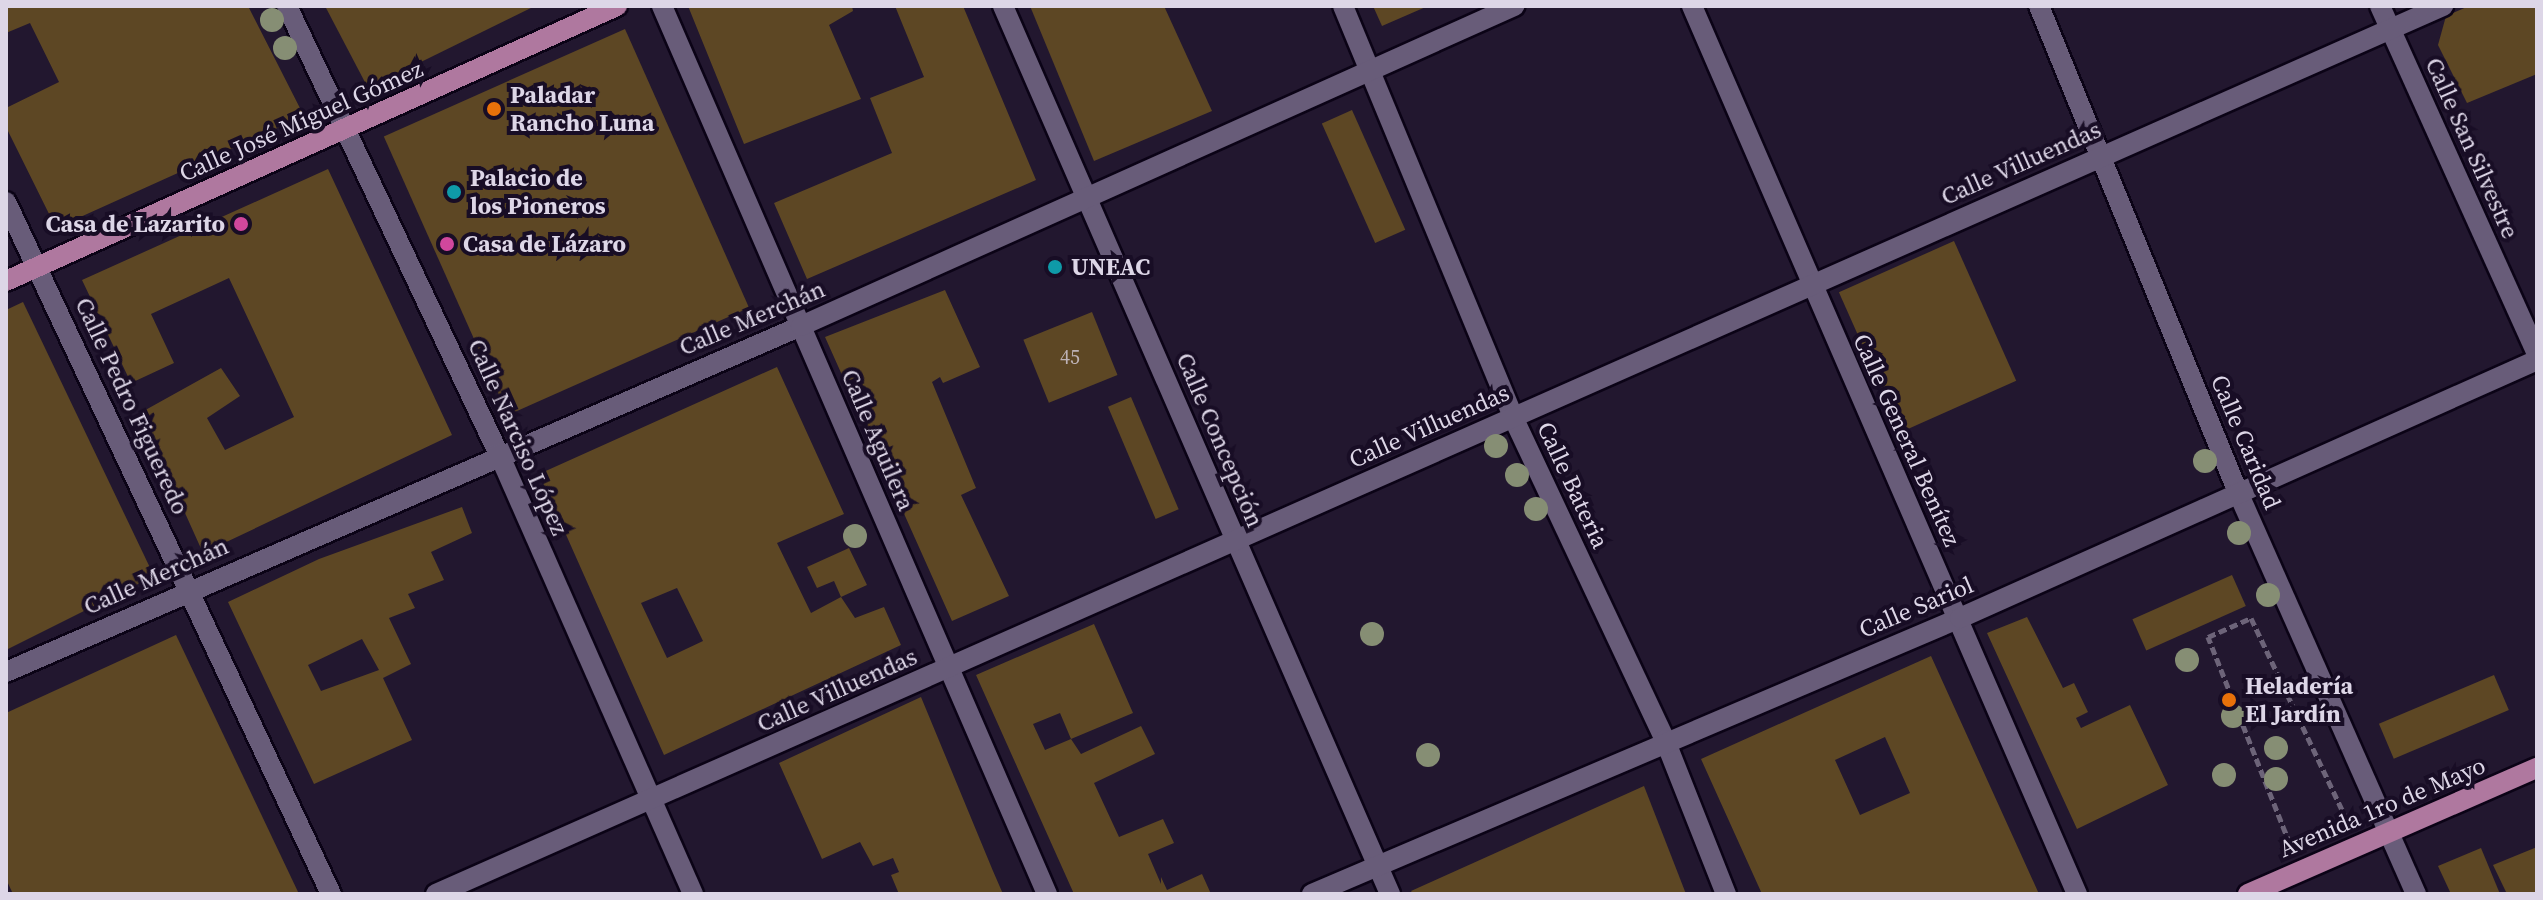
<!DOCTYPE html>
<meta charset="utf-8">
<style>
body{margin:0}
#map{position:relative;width:2543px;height:900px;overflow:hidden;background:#22172f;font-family:"Source Serif 4",serif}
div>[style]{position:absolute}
.building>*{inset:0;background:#5d4724;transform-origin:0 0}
.path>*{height:5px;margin-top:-2.5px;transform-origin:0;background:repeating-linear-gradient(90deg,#6d6479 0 8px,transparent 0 12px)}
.roads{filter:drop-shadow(2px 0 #0b0316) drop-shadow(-2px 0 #0b0316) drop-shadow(0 2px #0b0316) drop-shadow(0 -2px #0b0316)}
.minor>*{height:20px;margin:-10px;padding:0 10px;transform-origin:10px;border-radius:10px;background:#685c79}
.major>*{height:20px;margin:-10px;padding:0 10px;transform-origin:10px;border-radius:10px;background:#af789f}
.trees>*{width:24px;height:24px;margin:-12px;border-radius:50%;background:#868e74}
.dots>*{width:22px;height:22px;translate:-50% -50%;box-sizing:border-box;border:4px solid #180d25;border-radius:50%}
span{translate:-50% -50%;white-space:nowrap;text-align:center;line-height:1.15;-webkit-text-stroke:8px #180d25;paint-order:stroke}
.number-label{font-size:20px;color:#bdb2b6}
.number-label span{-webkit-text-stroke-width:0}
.poi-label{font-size:24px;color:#ddd6e7;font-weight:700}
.left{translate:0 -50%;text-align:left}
.right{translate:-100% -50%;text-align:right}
.street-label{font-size:24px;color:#ddd6e7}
.frame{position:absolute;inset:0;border:8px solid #ddd6e7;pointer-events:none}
</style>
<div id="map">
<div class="building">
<div style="clip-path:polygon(6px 6px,248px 6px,304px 116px,56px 228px,6px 127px,6px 108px,59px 82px,30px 23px,6px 33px)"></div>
<div style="clip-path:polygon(325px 6px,535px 6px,368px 88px)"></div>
<div style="clip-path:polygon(688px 6px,852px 6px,853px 11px,829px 25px,861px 99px,744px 144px)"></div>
<div style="clip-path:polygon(895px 6px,963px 6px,1036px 180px,807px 279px,774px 203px,892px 153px,870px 98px,924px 77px)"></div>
<div style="clip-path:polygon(1030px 6px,1164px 6px,1212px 111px,1094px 161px)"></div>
<div style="clip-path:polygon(1373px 6px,1428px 6px,1382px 26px)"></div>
<div style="clip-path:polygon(2469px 6px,2537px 6px,2537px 74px,2467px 103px,2438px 45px,2446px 16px)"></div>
<div style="left:625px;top:29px;width:305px;height:264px;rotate:66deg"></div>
<div style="left:1352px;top:110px;width:131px;height:33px;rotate:66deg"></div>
<div style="clip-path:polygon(328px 169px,452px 435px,203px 553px,140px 413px,221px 368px,240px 396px,207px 418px,225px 450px,294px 417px,229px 278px,151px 314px,174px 363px,131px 383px,82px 280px)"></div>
<div style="left:1954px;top:241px;width:153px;height:126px;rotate:66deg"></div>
<div style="clip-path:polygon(945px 290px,980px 367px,943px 383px,940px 377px,932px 382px,976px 488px,961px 495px,1009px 596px,952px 621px,825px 337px)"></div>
<div style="clip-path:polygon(23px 302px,154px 576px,6px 650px,6px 310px)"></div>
<div style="left:1092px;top:312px;width:68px;height:74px;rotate:68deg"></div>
<div style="clip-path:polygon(evenodd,777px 367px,844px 514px,777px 543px,811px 613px,841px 597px,855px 618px,884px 607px,901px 645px,664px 755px,539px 474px,777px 367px,677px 588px,703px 641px,667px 658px,641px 603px,677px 588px)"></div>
<div style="left:1131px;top:397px;width:122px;height:25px;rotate:67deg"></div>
<div style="clip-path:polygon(evenodd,462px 507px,472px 533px,431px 552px,444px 580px,408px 594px,415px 608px,389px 618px,411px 664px,383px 678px,412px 740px,314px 784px,228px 602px,319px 559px,462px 507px,362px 639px,379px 670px,321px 691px,308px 665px,362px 639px)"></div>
<div style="clip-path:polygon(849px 548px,867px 585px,841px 597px,834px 581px,817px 588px,807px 567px)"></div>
<div style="left:2232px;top:575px;width:34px;height:109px;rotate:66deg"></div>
<div style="clip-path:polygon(2027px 617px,2063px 688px,2074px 683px,2088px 712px,2076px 718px,2081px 728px,2130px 705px,2168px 785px,2077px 829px,1987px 633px)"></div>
<div style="clip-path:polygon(1094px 624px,1133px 713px,1071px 739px,1060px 713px,1033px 724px,1045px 750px,1071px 739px,1081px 754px,1141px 726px,1155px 754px,1094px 783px,1119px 837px,1163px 819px,1174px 843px,1148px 854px,1161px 884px,1161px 877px,1167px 890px,1202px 874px,1211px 894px,1074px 894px,976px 675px)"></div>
<div style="clip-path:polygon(176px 635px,299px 894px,13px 894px,6px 879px,6px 713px)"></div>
<div style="clip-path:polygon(evenodd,1931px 656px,2039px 894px,1762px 894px,1701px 759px,1931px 656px,1885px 737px,1910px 793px,1860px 815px,1835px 760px,1885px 737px)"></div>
<div style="left:2494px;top:675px;width:38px;height:125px;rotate:67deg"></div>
<div style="clip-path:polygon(921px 697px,993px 871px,1003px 894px,899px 894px,891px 875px,899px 872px,893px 858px,873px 866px,860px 842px,822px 859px,779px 763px)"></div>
<div style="clip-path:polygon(1644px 786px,1686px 894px,1413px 894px,1411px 891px)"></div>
<div style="clip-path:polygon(2537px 847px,2537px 893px,2507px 894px,2493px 865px)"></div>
<div style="clip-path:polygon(2481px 848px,2500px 894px,2451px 894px,2438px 866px)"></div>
</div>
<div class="path">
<div style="left:2290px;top:844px;width:223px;rotate:-111.6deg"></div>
<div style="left:2208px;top:637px;width:47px;rotate:-23.8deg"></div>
<div style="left:2251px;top:618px;width:224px;rotate:64.6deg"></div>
</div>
<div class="roads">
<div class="minor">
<div style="left:287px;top:6px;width:496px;rotate:64.7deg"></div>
<div style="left:499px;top:454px;width:481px;rotate:66.2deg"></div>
<div style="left:662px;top:6px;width:968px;rotate:66.56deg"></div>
<div style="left:1003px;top:6px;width:969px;rotate:66.45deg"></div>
<div style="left:1343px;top:6px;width:445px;rotate:67.5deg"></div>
<div style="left:1513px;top:417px;width:357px;rotate:64.8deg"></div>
<div style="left:1665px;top:740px;width:166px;rotate:68.4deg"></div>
<div style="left:1692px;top:6px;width:968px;rotate:66.56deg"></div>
<div style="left:2039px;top:6px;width:523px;rotate:67.75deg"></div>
<div style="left:2237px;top:490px;width:442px;rotate:66.1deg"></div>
<div style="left:2380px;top:6px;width:382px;rotate:65.7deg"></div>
<div style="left:6px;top:202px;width:765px;rotate:64.84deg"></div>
<div style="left:6px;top:672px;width:867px;rotate:-23.52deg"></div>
<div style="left:801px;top:326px;width:782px;rotate:-24.17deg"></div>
<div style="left:436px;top:894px;width:2195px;rotate:-23.87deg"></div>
<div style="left:1312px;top:894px;width:704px;rotate:-23.07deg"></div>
<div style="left:1960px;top:618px;width:632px;rotate:-24.09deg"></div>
</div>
<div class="major">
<div style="left:6px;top:281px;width:670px;rotate:-24.23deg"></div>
<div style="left:2248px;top:894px;width:315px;rotate:-23.6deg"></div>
</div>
</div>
<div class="trees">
<div style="left:272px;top:20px"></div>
<div style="left:285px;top:48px"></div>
<div style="left:1496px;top:446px"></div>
<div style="left:2205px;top:461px"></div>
<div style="left:1517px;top:475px"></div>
<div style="left:1536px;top:509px"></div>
<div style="left:2239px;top:533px"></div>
<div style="left:855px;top:536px"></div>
<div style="left:2268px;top:595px"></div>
<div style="left:1372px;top:634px"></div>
<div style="left:2187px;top:660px"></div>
<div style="left:2233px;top:716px"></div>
<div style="left:2276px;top:748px"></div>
<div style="left:1428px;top:755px"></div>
<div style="left:2224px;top:775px"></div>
<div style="left:2276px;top:779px"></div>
</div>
<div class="dots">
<div style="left:494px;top:109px;background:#e8710a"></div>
<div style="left:454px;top:192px;background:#0f9aa8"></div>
<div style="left:241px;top:224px;background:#d1479c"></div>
<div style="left:447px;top:244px;background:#d1479c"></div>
<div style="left:1055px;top:267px;background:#0f9aa8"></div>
<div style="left:2229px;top:700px;background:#e8710a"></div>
</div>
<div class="number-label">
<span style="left:1070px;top:357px">45</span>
</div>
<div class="poi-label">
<span class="left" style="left:510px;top:109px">Paladar<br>Rancho Luna</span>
<span class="left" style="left:470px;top:192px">Palacio de<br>los Pioneros</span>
<span class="right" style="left:225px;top:224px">Casa de Lazarito</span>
<span class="left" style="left:463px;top:244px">Casa de Lázaro</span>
<span class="left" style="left:1071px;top:267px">UNEAC</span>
<span class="left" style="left:2245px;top:700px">Heladería<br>El Jardín</span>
</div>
<div class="street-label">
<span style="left:301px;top:121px;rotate:-24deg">Calle José Miguel Gómez</span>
<span style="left:2472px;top:148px;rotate:66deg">Calle San Silvestre</span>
<span style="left:2021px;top:163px;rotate:-24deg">Calle Villuendas</span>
<span style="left:752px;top:318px;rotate:-23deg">Calle Merchán</span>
<span style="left:132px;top:406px;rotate:65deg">Calle Pedro Figueredo</span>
<span style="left:1429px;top:426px;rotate:-24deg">Calle Villuendas</span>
<span style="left:518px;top:437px;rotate:66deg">Calle Narciso López</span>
<span style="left:878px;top:440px;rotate:67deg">Calle Aguilera</span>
<span style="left:1220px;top:440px;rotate:67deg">Calle Concepción</span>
<span style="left:1907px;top:440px;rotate:66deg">Calle General Benítez</span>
<span style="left:2246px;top:442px;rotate:67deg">Calle Caridad</span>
<span style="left:1573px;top:485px;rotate:65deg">Calle Bateria</span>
<span style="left:156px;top:576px;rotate:-24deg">Calle Merchán</span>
<span style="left:1916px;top:607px;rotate:-23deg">Calle Sariol</span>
<span style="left:837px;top:690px;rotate:-24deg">Calle Villuendas</span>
<span style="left:2382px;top:807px;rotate:-23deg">Avenida 1ro de Mayo</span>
</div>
<div class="frame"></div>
</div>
